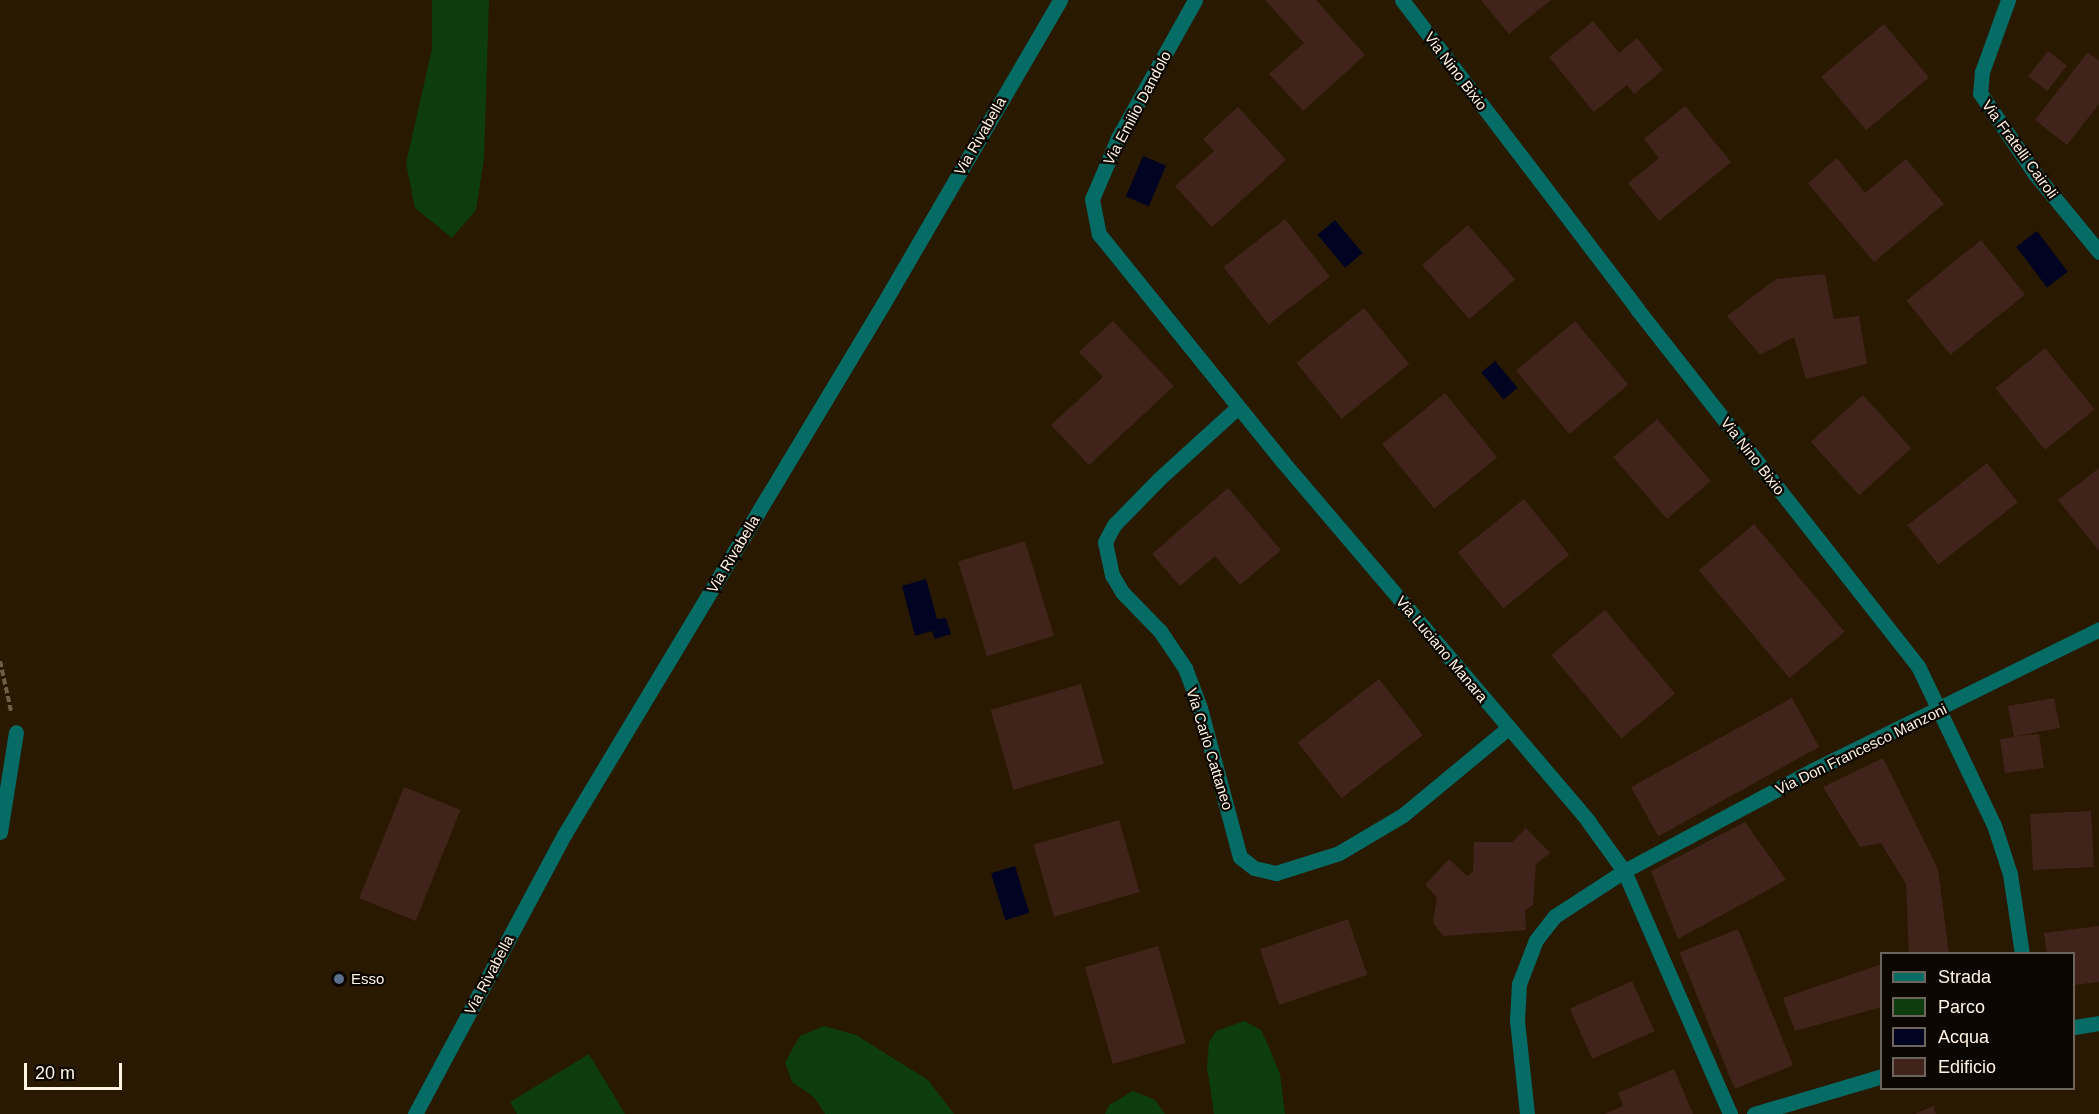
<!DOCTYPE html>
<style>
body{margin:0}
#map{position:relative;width:2099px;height:1114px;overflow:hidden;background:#291901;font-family:Arial,sans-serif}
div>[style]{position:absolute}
.green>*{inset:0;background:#0e3d0d}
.water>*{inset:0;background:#000422;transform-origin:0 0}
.building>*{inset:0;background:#40231b;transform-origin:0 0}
.path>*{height:4px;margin-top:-2px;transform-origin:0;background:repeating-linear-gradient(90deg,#6e5f4a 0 6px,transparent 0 9px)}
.minor>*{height:15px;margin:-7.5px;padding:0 7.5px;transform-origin:7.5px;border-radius:7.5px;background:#056b65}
.dots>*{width:16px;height:16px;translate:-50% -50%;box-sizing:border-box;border:3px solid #0c0601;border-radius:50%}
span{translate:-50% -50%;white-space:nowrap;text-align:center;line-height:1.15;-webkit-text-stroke:4.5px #0c0601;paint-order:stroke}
.street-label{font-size:15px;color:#fff3e4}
.poi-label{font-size:15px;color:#fff3e4}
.left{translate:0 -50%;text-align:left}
.legend{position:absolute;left:1880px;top:952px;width:195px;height:138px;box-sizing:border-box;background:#0c0601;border:2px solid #6d655c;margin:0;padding:8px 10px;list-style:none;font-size:18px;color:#fff3e4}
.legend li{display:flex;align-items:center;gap:12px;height:30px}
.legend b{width:30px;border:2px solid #6d655c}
.scale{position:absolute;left:24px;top:1063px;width:98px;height:27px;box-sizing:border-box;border:3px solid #fff3e4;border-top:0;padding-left:8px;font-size:18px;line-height:21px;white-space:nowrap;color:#fff3e4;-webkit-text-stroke:4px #0c0601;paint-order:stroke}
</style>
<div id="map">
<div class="green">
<div style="clip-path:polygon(432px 0,489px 0,484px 159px,476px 210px,452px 238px,415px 208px,406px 163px,432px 49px)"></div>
<div style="clip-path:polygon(1244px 1021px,1261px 1030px,1268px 1045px,1280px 1074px,1285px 1114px,1214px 1114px,1207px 1067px,1209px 1042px,1216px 1031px)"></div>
<div style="clip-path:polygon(824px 1026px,856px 1035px,928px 1080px,954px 1114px,825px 1114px,814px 1097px,792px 1082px,785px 1062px,800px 1036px)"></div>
<div style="clip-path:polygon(589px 1054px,625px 1114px,517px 1114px,510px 1102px)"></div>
<div style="clip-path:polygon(1133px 1091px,1155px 1100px,1165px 1114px,1105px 1114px,1109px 1105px)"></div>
</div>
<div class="water">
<div style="left:1143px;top:156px;width:25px;height:44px;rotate:23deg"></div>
<div style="left:1335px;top:220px;width:43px;height:23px;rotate:50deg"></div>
<div style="left:2037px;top:231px;width:51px;height:26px;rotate:53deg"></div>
<div style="left:1495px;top:361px;width:35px;height:18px;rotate:50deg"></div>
<div style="clip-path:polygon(926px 579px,937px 619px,946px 618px,951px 634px,935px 639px,932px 631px,915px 636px,902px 586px)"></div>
<div style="left:1015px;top:866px;width:49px;height:25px;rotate:73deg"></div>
</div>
<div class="building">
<div style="clip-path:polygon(1265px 0,1316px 0,1365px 55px,1303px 111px,1269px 74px,1304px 43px)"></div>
<div style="clip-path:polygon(1481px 0,1551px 0,1509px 34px)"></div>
<div style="clip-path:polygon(1593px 21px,1619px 53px,1637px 38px,1663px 70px,1634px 94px,1627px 85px,1594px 112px,1549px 57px)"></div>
<div style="left:1884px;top:24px;width:70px;height:82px;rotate:50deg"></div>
<div style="left:2048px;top:51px;width:24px;height:32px;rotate:38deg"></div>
<div style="clip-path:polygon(2088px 52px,2099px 61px,2099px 104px,2067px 145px,2035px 120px)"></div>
<div style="clip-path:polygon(1685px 106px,1731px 162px,1659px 221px,1628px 183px,1659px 158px,1644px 139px)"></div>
<div style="clip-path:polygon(1238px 107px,1286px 160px,1212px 227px,1175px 186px,1214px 151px,1203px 139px)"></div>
<div style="clip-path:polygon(1837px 158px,1865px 193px,1906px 159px,1944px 204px,1874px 262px,1808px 183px)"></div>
<div style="left:1285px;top:219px;width:73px;height:78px;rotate:52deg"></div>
<div style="left:1468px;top:225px;width:72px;height:61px;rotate:49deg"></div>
<div style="left:1981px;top:240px;width:70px;height:96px;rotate:51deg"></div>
<div style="clip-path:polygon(1825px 274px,1834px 319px,1859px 316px,1867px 364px,1806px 379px,1794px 337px,1760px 355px,1727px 316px,1776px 279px)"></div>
<div style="left:1364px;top:308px;width:72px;height:87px;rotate:51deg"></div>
<div style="clip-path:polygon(1113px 321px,1174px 386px,1089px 465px,1051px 425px,1103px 377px,1079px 352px)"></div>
<div style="left:1575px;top:321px;width:83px;height:77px;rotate:50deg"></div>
<div style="left:2045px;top:348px;width:79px;height:64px;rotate:51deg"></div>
<div style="left:1445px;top:393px;width:83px;height:81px;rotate:51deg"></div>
<div style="left:1863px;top:395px;width:72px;height:70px;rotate:48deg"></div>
<div style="left:1657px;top:419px;width:82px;height:58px;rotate:49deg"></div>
<div style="left:1987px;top:463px;width:50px;height:101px;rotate:52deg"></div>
<div style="clip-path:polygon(2099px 468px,2099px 551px,2058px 500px)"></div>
<div style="clip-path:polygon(1228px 488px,1281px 550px,1240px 585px,1215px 556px,1180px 586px,1152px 554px)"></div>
<div style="left:1524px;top:499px;width:72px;height:85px;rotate:51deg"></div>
<div style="left:1754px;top:524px;width:141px;height:72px;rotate:50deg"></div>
<div style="left:1025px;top:541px;width:99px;height:70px;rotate:73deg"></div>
<div style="left:1605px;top:610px;width:109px;height:70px;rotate:50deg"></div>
<div style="left:1379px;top:679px;width:71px;height:103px;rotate:52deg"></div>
<div style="left:1081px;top:684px;width:83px;height:94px;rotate:74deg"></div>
<div style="left:1792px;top:698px;width:56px;height:184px;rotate:61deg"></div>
<div style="clip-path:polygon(2054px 698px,2060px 728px,2016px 736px,2039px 734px,2044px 768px,2005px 773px,2000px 739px,2014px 737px,2008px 706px)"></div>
<div style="clip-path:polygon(1883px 758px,1938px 869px,1949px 954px,1909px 954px,1906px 884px,1881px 843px,1860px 847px,1823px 787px)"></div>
<div style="left:404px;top:787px;width:61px;height:120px;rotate:22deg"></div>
<div style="left:2091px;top:811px;width:56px;height:61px;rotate:87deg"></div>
<div style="left:1119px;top:820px;width:75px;height:89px;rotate:74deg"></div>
<div style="clip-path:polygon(1745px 822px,1786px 880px,1678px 939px,1651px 871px)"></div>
<div style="clip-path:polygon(1526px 828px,1550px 853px,1536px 864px,1533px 905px,1525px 910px,1526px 930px,1443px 936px,1433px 923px,1437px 897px,1425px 885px,1449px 859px,1467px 876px,1473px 872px,1474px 842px,1512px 842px)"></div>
<div style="left:1348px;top:919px;width:59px;height:93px;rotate:71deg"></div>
<div style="clip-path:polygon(2099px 926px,2099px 982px,2074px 985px,2074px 954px,2047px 954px,2044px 933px)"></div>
<div style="left:1738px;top:929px;width:147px;height:63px;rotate:68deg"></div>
<div style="left:1158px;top:946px;width:101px;height:76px;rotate:74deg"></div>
<div style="clip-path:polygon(1882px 964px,1882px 1007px,1795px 1031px,1783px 998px)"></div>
<div style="left:1632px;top:981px;width:55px;height:68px;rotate:66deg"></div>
<div style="clip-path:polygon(1674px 1069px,1693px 1114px,1604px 1114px,1623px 1106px,1618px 1093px)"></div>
<div style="clip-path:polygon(1933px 1106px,1936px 1114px,1915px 1114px)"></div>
</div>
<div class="path">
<div style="left:0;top:661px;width:51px;rotate:77.6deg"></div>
</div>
<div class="minor">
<div style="left:1195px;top:0;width:158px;rotate:119.2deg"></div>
<div style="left:1118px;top:138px;width:66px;rotate:113.1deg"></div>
<div style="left:1092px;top:199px;width:36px;rotate:79deg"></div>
<div style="left:1099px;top:234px;width:293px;rotate:51.1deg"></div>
<div style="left:1283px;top:462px;width:471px;rotate:49.6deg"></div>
<div style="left:1588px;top:821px;width:62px;rotate:54.2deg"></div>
<div style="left:1624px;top:871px;width:265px;rotate:66.4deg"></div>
<div style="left:1402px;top:0;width:388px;rotate:52.7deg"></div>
<div style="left:1637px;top:309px;width:454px;rotate:51.8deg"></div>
<div style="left:1918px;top:666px;width:176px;rotate:64.5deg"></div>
<div style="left:1994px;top:825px;width:52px;rotate:71.9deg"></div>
<div style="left:2010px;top:874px;width:81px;rotate:81.5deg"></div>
<div style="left:2008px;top:0;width:77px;rotate:109.9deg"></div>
<div style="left:1982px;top:72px;width:21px;rotate:95deg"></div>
<div style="left:1980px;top:93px;width:98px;rotate:55.8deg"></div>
<div style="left:2035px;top:174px;width:101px;rotate:50.6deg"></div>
<div style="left:1238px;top:407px;width:107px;rotate:137.7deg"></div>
<div style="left:1159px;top:479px;width:64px;rotate:134.4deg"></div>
<div style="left:1114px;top:525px;width:19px;rotate:118deg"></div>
<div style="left:1105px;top:542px;width:34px;rotate:78deg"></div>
<div style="left:1112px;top:575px;width:21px;rotate:59deg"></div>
<div style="left:1123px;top:593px;width:53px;rotate:45.8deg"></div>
<div style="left:1160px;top:631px;width:45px;rotate:56deg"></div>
<div style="left:1185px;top:668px;width:43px;rotate:69.4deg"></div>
<div style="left:1200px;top:708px;width:154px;rotate:75deg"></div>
<div style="left:1240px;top:857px;width:18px;rotate:38deg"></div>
<div style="left:1254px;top:868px;width:23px;rotate:13deg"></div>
<div style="left:1276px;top:873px;width:66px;rotate:-17.6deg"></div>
<div style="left:1339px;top:853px;width:74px;rotate:-30.7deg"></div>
<div style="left:1403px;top:815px;width:136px;rotate:-39.6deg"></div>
<div style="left:0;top:832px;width:101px;rotate:-80.9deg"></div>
<div style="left:2074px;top:1027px;width:25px;rotate:-9deg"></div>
<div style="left:415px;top:1114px;width:316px;rotate:-61.9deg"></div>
<div style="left:564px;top:835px;width:617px;rotate:-58.99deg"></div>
<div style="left:882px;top:306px;width:354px;rotate:-59.8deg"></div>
<div style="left:1527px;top:1114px;width:94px;rotate:-96.1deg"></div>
<div style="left:1517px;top:1021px;width:37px;rotate:-87deg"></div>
<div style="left:1519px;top:984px;width:47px;rotate:-68.9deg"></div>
<div style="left:1536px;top:940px;width:31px;rotate:-52deg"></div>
<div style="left:1555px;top:916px;width:82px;rotate:-33.1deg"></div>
<div style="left:1624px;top:871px;width:214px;rotate:-28.1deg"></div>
<div style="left:1813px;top:770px;width:319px;rotate:-26.2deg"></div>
<div style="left:1754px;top:1114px;width:134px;rotate:-16.5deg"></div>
</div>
<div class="dots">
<div style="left:339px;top:979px;background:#5c6f8a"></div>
</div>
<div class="street-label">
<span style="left:1456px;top:71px;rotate:53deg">Via Nino Bixio</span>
<span style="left:1137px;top:108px;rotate:-62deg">Via Emilio Dandolo</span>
<span style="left:980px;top:136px;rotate:-60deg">Via Rivabella</span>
<span style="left:2020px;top:149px;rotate:54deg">Via Fratelli Cairoli</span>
<span style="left:1753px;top:456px;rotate:52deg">Via Nino Bixio</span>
<span style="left:733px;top:554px;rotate:-59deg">Via Rivabella</span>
<span style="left:1442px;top:649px;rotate:50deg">Via Luciano Manara</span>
<span style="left:1210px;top:749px;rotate:73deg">Via Carlo Cattaneo</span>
<span style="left:1861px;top:749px;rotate:-26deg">Via Don Francesco Manzoni</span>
<span style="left:489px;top:975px;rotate:-62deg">Via Rivabella</span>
</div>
<div class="poi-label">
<span class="left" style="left:351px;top:979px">Esso</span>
</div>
<ul class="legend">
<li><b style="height:8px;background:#056b65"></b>Strada</li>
<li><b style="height:16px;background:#0e3d0d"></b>Parco</li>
<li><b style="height:16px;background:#000422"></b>Acqua</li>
<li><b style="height:16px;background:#40231b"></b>Edificio</li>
</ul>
<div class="scale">20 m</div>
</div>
